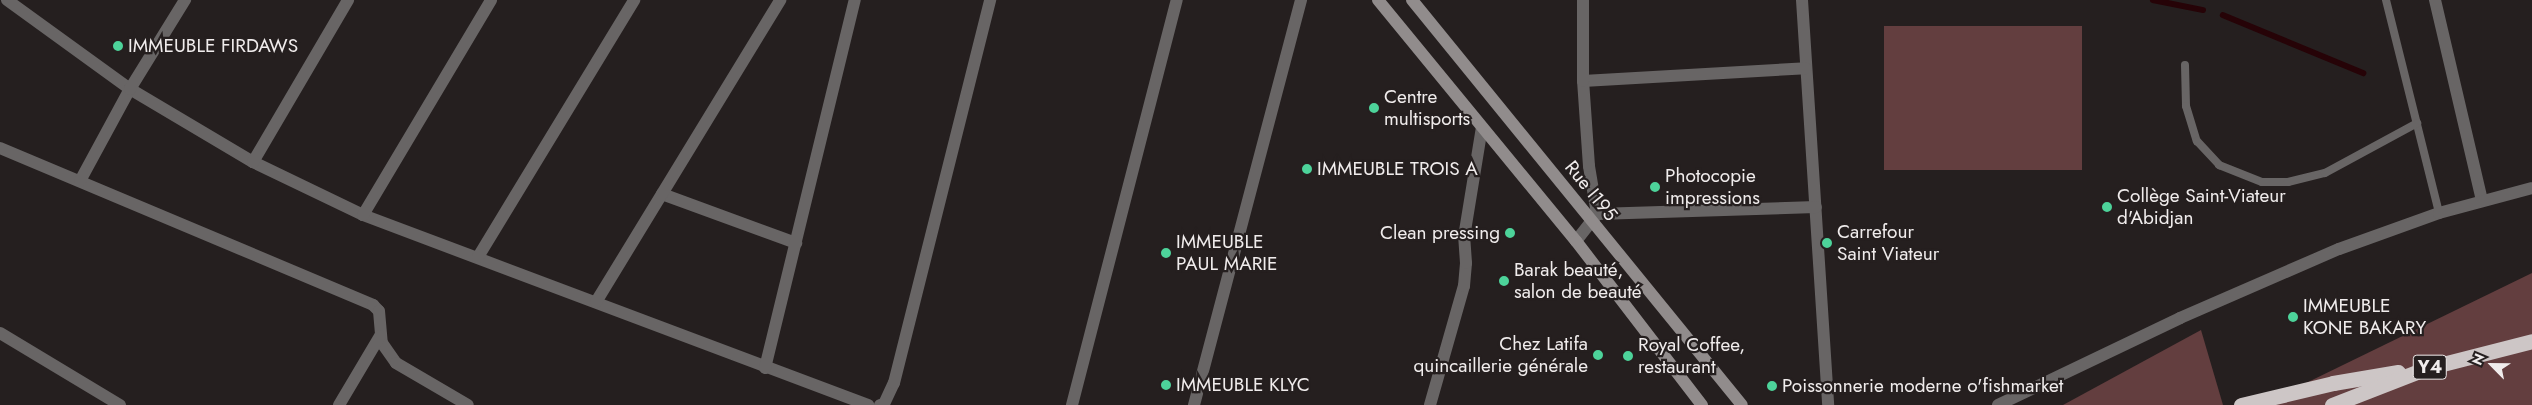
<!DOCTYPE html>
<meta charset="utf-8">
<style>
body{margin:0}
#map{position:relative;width:2532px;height:405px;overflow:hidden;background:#251f1f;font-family:Jost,sans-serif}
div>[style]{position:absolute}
.green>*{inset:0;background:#633e3f;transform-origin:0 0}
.stream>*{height:5.5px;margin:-2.75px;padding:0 2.75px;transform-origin:2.75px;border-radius:2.75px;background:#260307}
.lane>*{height:8px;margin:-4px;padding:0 4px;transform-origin:4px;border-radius:4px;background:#686565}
.street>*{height:12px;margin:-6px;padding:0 6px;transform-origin:6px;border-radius:6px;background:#686565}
.secondary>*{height:12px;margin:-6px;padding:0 6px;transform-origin:6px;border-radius:6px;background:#918c8c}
.highway>*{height:15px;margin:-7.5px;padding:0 7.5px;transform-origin:7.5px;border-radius:7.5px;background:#cdc6c6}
.dots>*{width:14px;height:14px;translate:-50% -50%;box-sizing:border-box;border:2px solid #251f1f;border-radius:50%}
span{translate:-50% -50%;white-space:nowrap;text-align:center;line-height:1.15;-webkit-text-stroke:4.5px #251f1f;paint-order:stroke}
.shield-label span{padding:1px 4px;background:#251f1f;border:1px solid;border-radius:4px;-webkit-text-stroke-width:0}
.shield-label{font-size:18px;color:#f0ecec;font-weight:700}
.poi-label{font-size:19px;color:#f0ecec}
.left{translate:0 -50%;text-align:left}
.right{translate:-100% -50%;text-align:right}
.street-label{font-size:19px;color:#f0ecec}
.north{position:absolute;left:2467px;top:340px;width:50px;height:50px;-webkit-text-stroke:4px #251f1f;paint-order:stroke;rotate:293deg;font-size:14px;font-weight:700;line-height:20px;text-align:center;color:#f0ecec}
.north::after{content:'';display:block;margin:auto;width:18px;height:22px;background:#f0ecec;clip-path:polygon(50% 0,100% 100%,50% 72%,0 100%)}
</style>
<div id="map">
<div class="green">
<div style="left:1884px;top:26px;width:198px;height:144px"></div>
<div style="clip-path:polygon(2532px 273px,2532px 405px,2261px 405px)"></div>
<div style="clip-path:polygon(2201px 330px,2223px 405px,2063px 405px)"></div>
</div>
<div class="stream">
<div style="left:2153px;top:0;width:51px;rotate:11.3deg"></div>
<div style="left:2223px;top:15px;width:152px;rotate:22.5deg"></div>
</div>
<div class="lane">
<div style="left:2386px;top:0;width:219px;rotate:76deg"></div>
<div style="left:2185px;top:65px;width:41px;rotate:88.6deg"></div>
<div style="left:2186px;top:106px;width:37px;rotate:73deg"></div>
<div style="left:2197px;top:141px;width:33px;rotate:47deg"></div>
<div style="left:2219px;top:165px;width:46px;rotate:21.6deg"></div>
<div style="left:2262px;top:182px;width:26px"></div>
<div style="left:2288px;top:182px;width:38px;rotate:-14deg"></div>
<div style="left:2325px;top:173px;width:105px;rotate:-28.5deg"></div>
</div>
<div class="street">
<div style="left:7px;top:0;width:152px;rotate:35.9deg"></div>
<div style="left:130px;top:89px;width:143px;rotate:30.7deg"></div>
<div style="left:253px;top:162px;width:122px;rotate:25.7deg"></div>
<div style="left:363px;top:215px;width:540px;rotate:20.62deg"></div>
<div style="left:1802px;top:0;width:406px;rotate:86.3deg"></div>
<div style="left:2435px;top:0;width:206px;rotate:76.8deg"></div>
<div style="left:1583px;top:81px;width:223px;rotate:-3.3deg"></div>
<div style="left:0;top:148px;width:405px;rotate:22.8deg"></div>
<div style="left:373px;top:305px;width:8px;rotate:45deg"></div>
<div style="left:379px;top:311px;width:32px;rotate:85deg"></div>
<div style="left:382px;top:343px;width:24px;rotate:55deg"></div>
<div style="left:396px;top:363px;width:83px;rotate:30.3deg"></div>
<div style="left:253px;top:162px;width:188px;rotate:-59.6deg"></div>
<div style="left:80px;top:181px;width:105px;rotate:-61.5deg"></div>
<div style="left:130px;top:89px;width:105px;rotate:-58.3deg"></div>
<div style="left:662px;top:194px;width:143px;rotate:20.1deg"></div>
<div style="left:1597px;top:214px;width:219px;rotate:-1.8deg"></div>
<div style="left:363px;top:215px;width:250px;rotate:-59.2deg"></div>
<div style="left:1576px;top:241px;width:34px;rotate:-52deg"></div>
<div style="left:1597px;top:214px;width:49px;rotate:-99.5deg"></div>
<div style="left:1589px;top:166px;width:85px;rotate:-94deg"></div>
<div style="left:1583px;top:81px;width:81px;rotate:-90deg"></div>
<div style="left:478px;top:257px;width:301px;rotate:-58.7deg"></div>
<div style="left:596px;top:302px;width:354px;rotate:-58.6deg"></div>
<div style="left:0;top:333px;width:140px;rotate:31deg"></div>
<div style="left:765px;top:368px;width:379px;rotate:-76.3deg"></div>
<div style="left:339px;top:405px;width:80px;rotate:-59.3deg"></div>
<div style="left:880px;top:405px;width:4px;rotate:-14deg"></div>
<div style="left:884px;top:404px;width:23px;rotate:-65deg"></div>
<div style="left:894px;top:383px;width:395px;rotate:-75.9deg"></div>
<div style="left:1072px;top:405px;width:418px;rotate:-75.5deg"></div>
<div style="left:1194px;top:405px;width:419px;rotate:-75.2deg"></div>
<div style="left:1430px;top:405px;width:124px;rotate:-74.1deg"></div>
<div style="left:1464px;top:286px;width:23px;rotate:-85deg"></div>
<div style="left:1466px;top:263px;width:26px;rotate:-94deg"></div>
<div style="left:1464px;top:237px;width:111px;rotate:-80.7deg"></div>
<div style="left:1998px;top:405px;width:202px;rotate:-25.5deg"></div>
<div style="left:2180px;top:318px;width:173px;rotate:-23.5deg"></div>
<div style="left:2339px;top:249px;width:106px;rotate:-19.8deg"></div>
<div style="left:2439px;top:213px;width:96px;rotate:-15deg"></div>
</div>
<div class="secondary">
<div style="left:1378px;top:0;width:312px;rotate:50.6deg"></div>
<div style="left:1576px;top:241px;width:207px;rotate:52.5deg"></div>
<div style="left:1412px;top:0;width:522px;rotate:50.83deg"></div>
</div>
<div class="highway">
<div style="left:2241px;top:405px;width:95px;rotate:-13.4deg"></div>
<div style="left:2333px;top:383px;width:66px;rotate:-9.6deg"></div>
<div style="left:2332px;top:405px;width:102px;rotate:-21.3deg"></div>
<div style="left:2427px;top:368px;width:108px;rotate:-14.4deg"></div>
</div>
<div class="dots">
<div style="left:118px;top:46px;background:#4dd39a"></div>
<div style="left:1374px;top:108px;background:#4dd39a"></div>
<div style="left:1307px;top:169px;background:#4dd39a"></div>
<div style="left:1655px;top:187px;background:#4dd39a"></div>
<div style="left:2107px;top:207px;background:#4dd39a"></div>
<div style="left:1510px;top:233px;background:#4dd39a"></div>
<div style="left:1827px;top:243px;background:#4dd39a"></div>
<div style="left:1166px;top:253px;background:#4dd39a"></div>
<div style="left:1504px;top:281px;background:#4dd39a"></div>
<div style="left:2293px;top:317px;background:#4dd39a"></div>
<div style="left:1598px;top:355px;background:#4dd39a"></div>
<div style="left:1628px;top:356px;background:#4dd39a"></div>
<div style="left:1166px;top:385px;background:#4dd39a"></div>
<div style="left:1772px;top:386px;background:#4dd39a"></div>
</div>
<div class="shield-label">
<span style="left:2430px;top:367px">Y4</span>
</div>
<div class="poi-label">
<span class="left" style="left:128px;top:46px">IMMEUBLE FIRDAWS</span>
<span class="left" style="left:1384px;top:108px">Centre<br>multisports</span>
<span class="left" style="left:1317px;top:169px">IMMEUBLE TROIS A</span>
<span class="left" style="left:1665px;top:187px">Photocopie<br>impressions</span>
<span class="left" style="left:2117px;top:207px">Collège Saint-Viateur<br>d'Abidjan</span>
<span class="left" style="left:1837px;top:243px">Carrefour<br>Saint Viateur</span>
<span class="right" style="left:1500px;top:233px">Clean pressing</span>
<span class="left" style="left:1176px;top:253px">IMMEUBLE<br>PAUL MARIE</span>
<span class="left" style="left:1514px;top:281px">Barak beauté,<br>salon de beauté</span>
<span class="left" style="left:2303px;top:317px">IMMEUBLE<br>KONE BAKARY</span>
<span class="right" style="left:1588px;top:355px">Chez Latifa<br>quincaillerie générale</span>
<span class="left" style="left:1638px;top:356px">Royal Coffee,<br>restaurant</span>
<span class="left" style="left:1176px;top:385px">IMMEUBLE KLYC</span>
<span class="left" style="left:1782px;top:386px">Poissonnerie moderne o'fishmarket</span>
</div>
<div class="street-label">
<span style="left:1591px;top:191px;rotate:51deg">Rue I195</span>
</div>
<div class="north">N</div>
</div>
